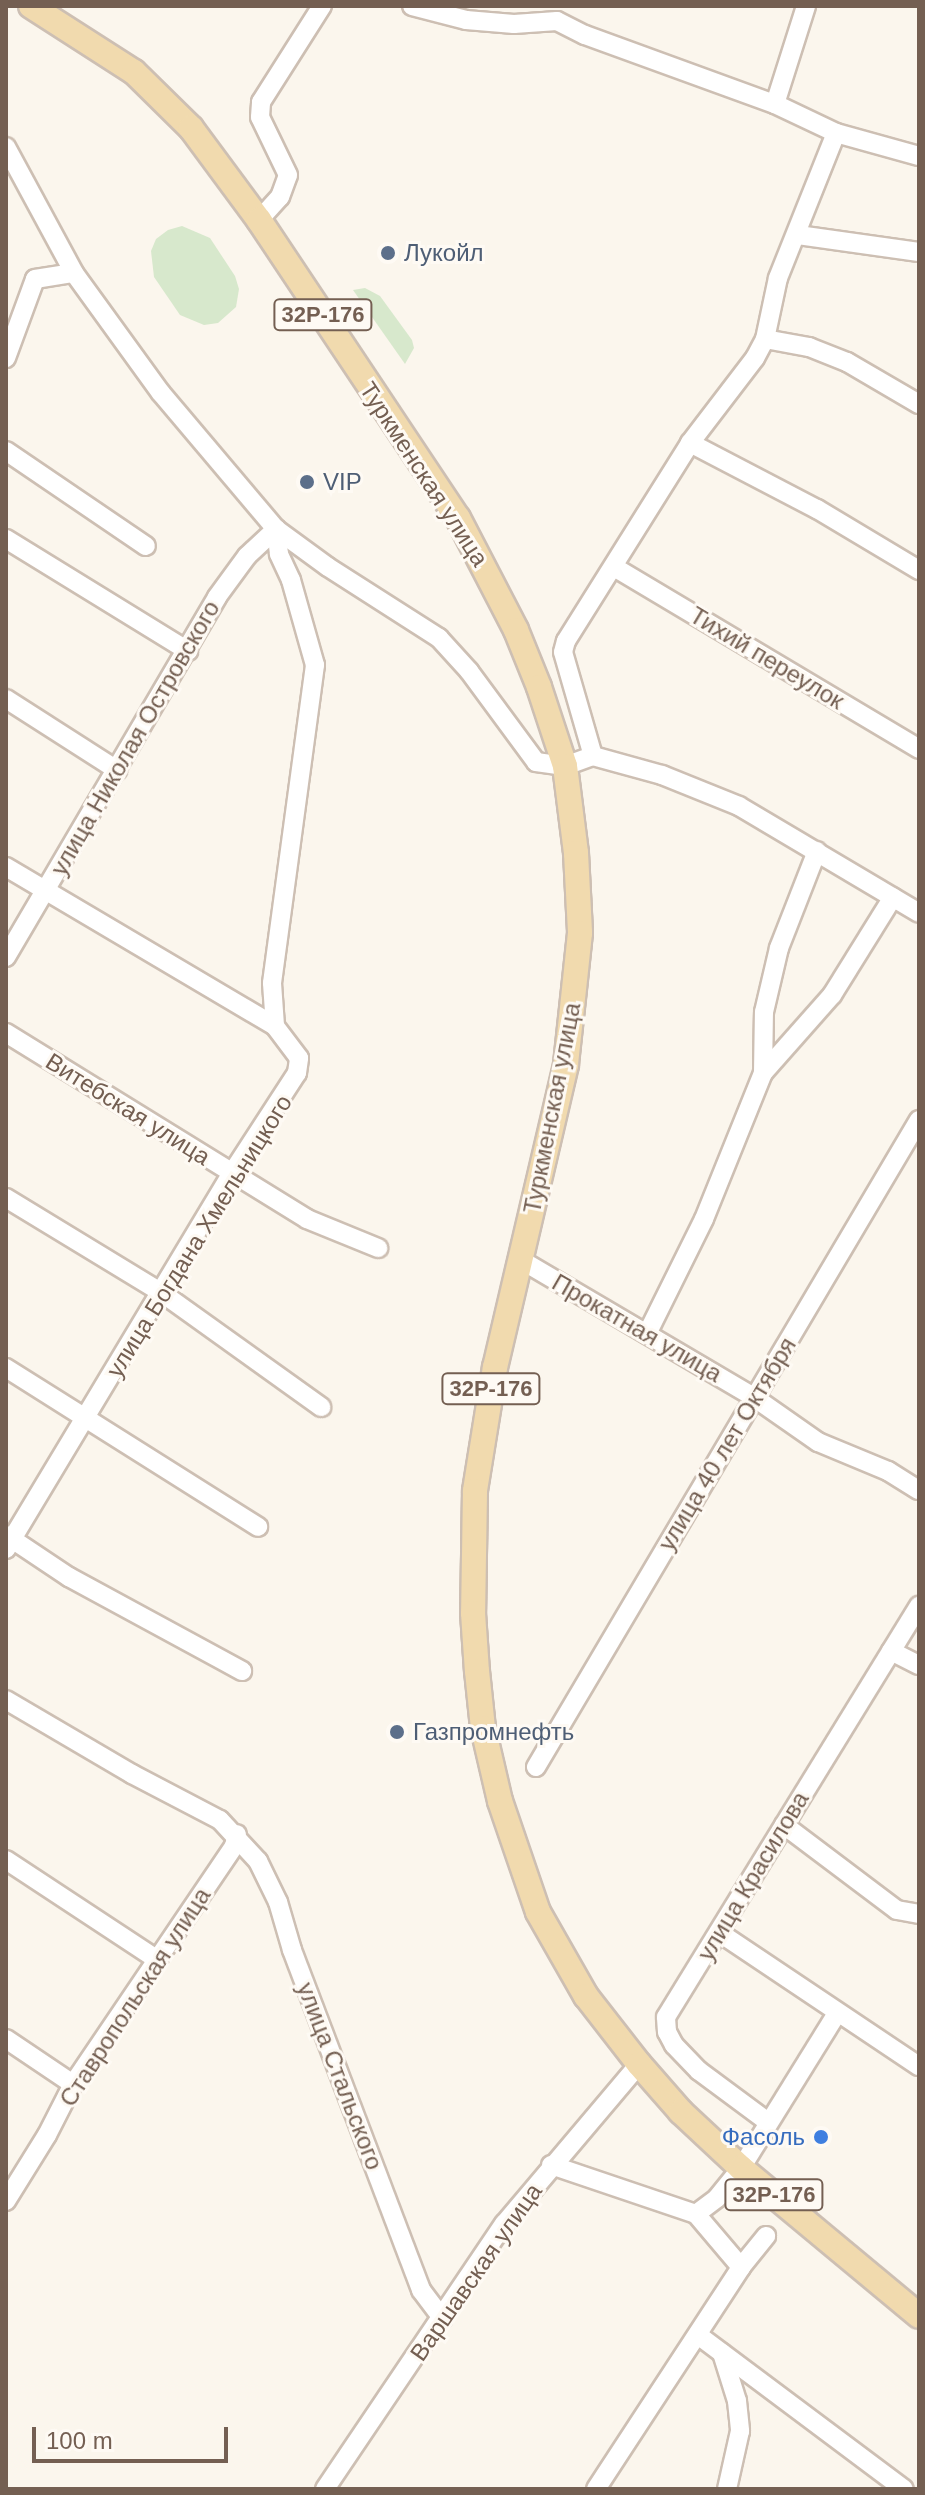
<!DOCTYPE html>
<meta charset="utf-8">
<style>
body{margin:0}
#map{position:relative;width:925px;height:2495px;overflow:hidden;background:#fbf6ed;font-family:Arial,sans-serif}
div>[style]{position:absolute}
.green>*{inset:0;background:#d7e8cc}
.roads{filter:drop-shadow(2px 0 #cdbfb3) drop-shadow(-2px 0 #cdbfb3) drop-shadow(0 2px #cdbfb3) drop-shadow(0 -2px #cdbfb3)}
.minor>*{height:18px;margin:-9px;padding:0 9px;transform-origin:9px;border-radius:9px;background:#fff}
.major>*{height:24px;margin:-12px;padding:0 12px;transform-origin:12px;border-radius:12px;background:#f1daae}
.dots>*{width:22px;height:22px;translate:-50% -50%;box-sizing:border-box;border:4px solid #fefaf4;border-radius:50%}
span{translate:-50% -50%;white-space:nowrap;text-align:center;line-height:1.15;-webkit-text-stroke:6px #fefaf4;paint-order:stroke}
.shield-label span{padding:2px 6px;background:#fefaf4;border:2px solid;border-radius:6px;-webkit-text-stroke-width:0}
.shield-label{font-size:22px;color:#745f52;font-weight:700}
.service-label{font-size:24px;color:#4e5e75}
.left{translate:0 -50%;text-align:left}
.street-label{font-size:24px;color:#745f52}
.shop-label{font-size:24px;color:#366cbe}
.right{translate:-100% -50%;text-align:right}
.frame{position:absolute;inset:0;border:8px solid #745f52;pointer-events:none}
.scale{position:absolute;left:32px;top:2427px;width:196px;height:36px;box-sizing:border-box;border:4px solid #745f52;border-top:0;padding-left:10px;font-size:24px;line-height:28px;white-space:nowrap;color:#745f52;-webkit-text-stroke:6px #fefaf4;paint-order:stroke}
</style>
<div id="map">
<div class="green">
<div style="clip-path:polygon(182px 226px,210px 238px,235px 276px,239px 289px,236px 307px,218px 323px,204px 325px,180px 315px,154px 277px,151px 251px,156px 239px,168px 230px)"></div>
<div style="clip-path:polygon(365px 288px,380px 296px,412px 340px,414px 348px,405px 364px,353px 290px)"></div>
</div>
<div class="roads">
<div class="minor">
<div style="left:412px;top:6px;width:56px;rotate:14.5deg"></div>
<div style="left:466px;top:20px;width:48px;rotate:4.8deg"></div>
<div style="left:514px;top:24px;width:43px;rotate:-4deg"></div>
<div style="left:557px;top:21px;width:31px;rotate:27deg"></div>
<div style="left:585px;top:35px;width:202px;rotate:20deg"></div>
<div style="left:775px;top:104px;width:68px;rotate:25.4deg"></div>
<div style="left:836px;top:133px;width:86px;rotate:15.5deg"></div>
<div style="left:775px;top:104px;width:103px;rotate:-72.4deg"></div>
<div style="left:6px;top:147px;width:143px;rotate:61.6deg"></div>
<div style="left:74px;top:273px;width:148px;rotate:54.1deg"></div>
<div style="left:161px;top:393px;width:178px;rotate:49.8deg"></div>
<div style="left:276px;top:529px;width:64px;rotate:36.2deg"></div>
<div style="left:328px;top:567px;width:132px;rotate:32.6deg"></div>
<div style="left:439px;top:638px;width:45px;rotate:47.7deg"></div>
<div style="left:469px;top:671px;width:113px;rotate:53.6deg"></div>
<div style="left:536px;top:762px;width:29px;rotate:8deg"></div>
<div style="left:565px;top:766px;width:30px;rotate:-20deg"></div>
<div style="left:593px;top:756px;width:72px;rotate:15.4deg"></div>
<div style="left:662px;top:775px;width:83px;rotate:21.9deg"></div>
<div style="left:739px;top:806px;width:209px;rotate:30.7deg"></div>
<div style="left:259px;top:220px;width:31px;rotate:-48deg"></div>
<div style="left:280px;top:197px;width:23px;rotate:-70deg"></div>
<div style="left:288px;top:175px;width:64px;rotate:-115.8deg"></div>
<div style="left:260px;top:117px;width:15px;rotate:-86deg"></div>
<div style="left:261px;top:102px;width:114px;rotate:-57.6deg"></div>
<div style="left:798px;top:235px;width:122px;rotate:8deg"></div>
<div style="left:765px;top:339px;width:45px;rotate:10.3deg"></div>
<div style="left:809px;top:347px;width:41px;rotate:21.5deg"></div>
<div style="left:847px;top:362px;width:83px;rotate:30.3deg"></div>
<div style="left:6px;top:358px;width:84px;rotate:-69.8deg"></div>
<div style="left:35px;top:279px;width:39px;rotate:-9deg"></div>
<div style="left:690px;top:443px;width:143px;rotate:27.5deg"></div>
<div style="left:817px;top:509px;width:119px;rotate:30.9deg"></div>
<div style="left:6px;top:451px;width:169px;rotate:34.2deg"></div>
<div style="left:6px;top:539px;width:214px;rotate:31.6deg"></div>
<div style="left:614px;top:567px;width:355px;rotate:30.8deg"></div>
<div style="left:6px;top:699px;width:132px;rotate:32.6deg"></div>
<div style="left:593px;top:756px;width:108px;rotate:-106.1deg"></div>
<div style="left:563px;top:652px;width:11px;rotate:-75deg"></div>
<div style="left:566px;top:641px;width:234px;rotate:-57.9deg"></div>
<div style="left:690px;top:443px;width:107px;rotate:-52.6deg"></div>
<div style="left:755px;top:358px;width:21px;rotate:-62deg"></div>
<div style="left:765px;top:339px;width:62px;rotate:-78deg"></div>
<div style="left:778px;top:278px;width:156px;rotate:-68.2deg"></div>
<div style="left:6px;top:867px;width:312px;rotate:30.6deg"></div>
<div style="left:6px;top:957px;width:417px;rotate:-59.6deg"></div>
<div style="left:217px;top:597px;width:51px;rotate:-53.8deg"></div>
<div style="left:247px;top:556px;width:40px;rotate:-43deg"></div>
<div style="left:6px;top:1033px;width:354px;rotate:31.7deg"></div>
<div style="left:307px;top:1219px;width:77px;rotate:22.2deg"></div>
<div style="left:763px;top:1073px;width:104px;rotate:-48.5deg"></div>
<div style="left:832px;top:995px;width:115px;rotate:-58.1deg"></div>
<div style="left:6px;top:1198px;width:183px;rotate:31.3deg"></div>
<div style="left:162px;top:1293px;width:196px;rotate:35.6deg"></div>
<div style="left:521px;top:1260px;width:272px;rotate:30.5deg"></div>
<div style="left:755px;top:1398px;width:77px;rotate:34.9deg"></div>
<div style="left:818px;top:1442px;width:76px;rotate:22.5deg"></div>
<div style="left:888px;top:1471px;width:36px;rotate:32deg"></div>
<div style="left:647px;top:1334px;width:128px;rotate:-63.6deg"></div>
<div style="left:704px;top:1219px;width:157px;rotate:-68deg"></div>
<div style="left:763px;top:1073px;width:61px;rotate:-89.1deg"></div>
<div style="left:764px;top:1012px;width:66px;rotate:-76.8deg"></div>
<div style="left:779px;top:948px;width:104px;rotate:-68.6deg"></div>
<div style="left:6px;top:1368px;width:298px;rotate:32.2deg"></div>
<div style="left:6px;top:1535px;width:76px;rotate:33.7deg"></div>
<div style="left:69px;top:1577px;width:197px;rotate:28.5deg"></div>
<div style="left:6px;top:1549px;width:439px;rotate:-59deg"></div>
<div style="left:232px;top:1173px;width:119px;rotate:-57deg"></div>
<div style="left:297px;top:1073px;width:15px;rotate:-82deg"></div>
<div style="left:299px;top:1058px;width:40px;rotate:-127deg"></div>
<div style="left:275px;top:1026px;width:43px;rotate:-94deg"></div>
<div style="left:272px;top:983px;width:321px;rotate:-82.3deg"></div>
<div style="left:315px;top:665px;width:88px;rotate:-105.8deg"></div>
<div style="left:291px;top:580px;width:29px;rotate:-115deg"></div>
<div style="left:279px;top:554px;width:25px;rotate:-97deg"></div>
<div style="left:891px;top:1651px;width:31px;rotate:27deg"></div>
<div style="left:6px;top:1700px;width:146px;rotate:30.4deg"></div>
<div style="left:132px;top:1774px;width:99px;rotate:27.6deg"></div>
<div style="left:220px;top:1820px;width:56px;rotate:47.2deg"></div>
<div style="left:258px;top:1861px;width:46px;rotate:64deg"></div>
<div style="left:278px;top:1902px;width:50px;rotate:73.7deg"></div>
<div style="left:292px;top:1950px;width:364px;rotate:69.2deg"></div>
<div style="left:421px;top:2290px;width:36px;rotate:53deg"></div>
<div style="left:536px;top:1767px;width:752px;rotate:-59.38deg"></div>
<div style="left:784px;top:1825px;width:141px;rotate:37deg"></div>
<div style="left:897px;top:1910px;width:22px;rotate:10deg"></div>
<div style="left:6px;top:1860px;width:180px;rotate:33.4deg"></div>
<div style="left:720px;top:1933px;width:239px;rotate:33.8deg"></div>
<div style="left:6px;top:2039px;width:81px;rotate:33.9deg"></div>
<div style="left:768px;top:2122px;width:86px;rotate:-143.5deg"></div>
<div style="left:699px;top:2071px;width:36px;rotate:-134deg"></div>
<div style="left:674px;top:2045px;width:15px;rotate:-118deg"></div>
<div style="left:667px;top:2032px;width:15px;rotate:-94deg"></div>
<div style="left:666px;top:2017px;width:483px;rotate:-58.4deg"></div>
<div style="left:551px;top:2165px;width:153px;rotate:18.7deg"></div>
<div style="left:696px;top:2214px;width:70px;rotate:49.7deg"></div>
<div style="left:6px;top:2201px;width:78px;rotate:-58.2deg"></div>
<div style="left:47px;top:2135px;width:57px;rotate:-63deg"></div>
<div style="left:73px;top:2084px;width:287px;rotate:-55.9deg"></div>
<div style="left:234px;top:1846px;width:12px;rotate:-76deg"></div>
<div style="left:696px;top:2214px;width:26px;rotate:-37deg"></div>
<div style="left:717px;top:2198px;width:38px;rotate:-51deg"></div>
<div style="left:741px;top:2168px;width:182px;rotate:-58.2deg"></div>
<div style="left:698px;top:2335px;width:257px;rotate:36.8deg"></div>
<div style="left:722px;top:2353px;width:50px;rotate:72.6deg"></div>
<div style="left:737px;top:2401px;width:30px;rotate:84deg"></div>
<div style="left:740px;top:2431px;width:59px;rotate:102.6deg"></div>
<div style="left:325px;top:2489px;width:320px;rotate:-56deg"></div>
<div style="left:504px;top:2224px;width:209px;rotate:-49.8deg"></div>
<div style="left:596px;top:2489px;width:265px;rotate:-56.8deg"></div>
<div style="left:741px;top:2267px;width:40px;rotate:-51deg"></div>
</div>
<div class="major">
<div style="left:31px;top:6px;width:122px;rotate:32.7deg"></div>
<div style="left:134px;top:72px;width:80px;rotate:44.5deg"></div>
<div style="left:191px;top:128px;width:114px;rotate:53.5deg"></div>
<div style="left:259px;top:220px;width:358px;rotate:56.3deg"></div>
<div style="left:458px;top:518px;width:126px;rotate:62.6deg"></div>
<div style="left:516px;top:630px;width:61px;rotate:68deg"></div>
<div style="left:539px;top:687px;width:83px;rotate:71.8deg"></div>
<div style="left:565px;top:766px;width:88px;rotate:82.8deg"></div>
<div style="left:576px;top:853px;width:80px;rotate:87.1deg"></div>
<div style="left:580px;top:933px;width:133px;rotate:96.1deg"></div>
<div style="left:566px;top:1065px;width:310px;rotate:103.2deg"></div>
<div style="left:495px;top:1367px;width:126px;rotate:99.2deg"></div>
<div style="left:475px;top:1491px;width:122px;rotate:90.9deg"></div>
<div style="left:473px;top:1613px;width:58px;rotate:86.1deg"></div>
<div style="left:477px;top:1671px;width:57px;rotate:84deg"></div>
<div style="left:483px;top:1728px;width:75px;rotate:76.9deg"></div>
<div style="left:500px;top:1801px;width:117px;rotate:71.1deg"></div>
<div style="left:538px;top:1912px;width:97px;rotate:60.3deg"></div>
<div style="left:586px;top:1996px;width:86px;rotate:52.1deg"></div>
<div style="left:639px;top:2064px;width:64px;rotate:48.8deg"></div>
<div style="left:681px;top:2112px;width:82px;rotate:43deg"></div>
<div style="left:741px;top:2168px;width:231px;rotate:39.7deg"></div>
</div>
</div>
<div class="dots">
<div style="left:388px;top:253px;background:#5c6f8a"></div>
<div style="left:307px;top:482px;background:#5c6f8a"></div>
<div style="left:397px;top:1732px;background:#5c6f8a"></div>
<div style="left:821px;top:2137px;background:#3f7fe0"></div>
</div>
<div class="shield-label">
<span style="left:323px;top:315px">32Р-176</span>
<span style="left:491px;top:1389px">32Р-176</span>
<span style="left:774px;top:2195px">32Р-176</span>
</div>
<div class="service-label">
<span class="left" style="left:404px;top:253px">Лукойл</span>
<span class="left" style="left:323px;top:482px">VIP</span>
<span class="left" style="left:413px;top:1732px">Газпромнефть</span>
</div>
<div class="street-label">
<span style="left:424px;top:474px;rotate:57deg">Туркменская улица</span>
<span style="left:767px;top:658px;rotate:31deg">Тихий переулок</span>
<span style="left:135px;top:738px;rotate:-60deg">улица Николая Островского</span>
<span style="left:552px;top:1108px;rotate:-79deg">Туркменская улица</span>
<span style="left:128px;top:1109px;rotate:32deg">Витебская улица</span>
<span style="left:199px;top:1236px;rotate:-58deg">улица Богдана Хмельницкого</span>
<span style="left:637px;top:1328px;rotate:30deg">Прокатная улица</span>
<span style="left:727px;top:1444px;rotate:-59deg">улица 40 лет Октября</span>
<span style="left:753px;top:1876px;rotate:-59deg">улица Красилова</span>
<span style="left:135px;top:1997px;rotate:-57deg">Ставропольская улица</span>
<span style="left:340px;top:2076px;rotate:69deg">улица Стальского</span>
<span style="left:476px;top:2272px;rotate:-55deg">Варшавская улица</span>
</div>
<div class="shop-label">
<span class="right" style="left:805px;top:2137px">Фасоль</span>
</div>
<div class="frame"></div>
<div class="scale">100 m</div>
</div>
